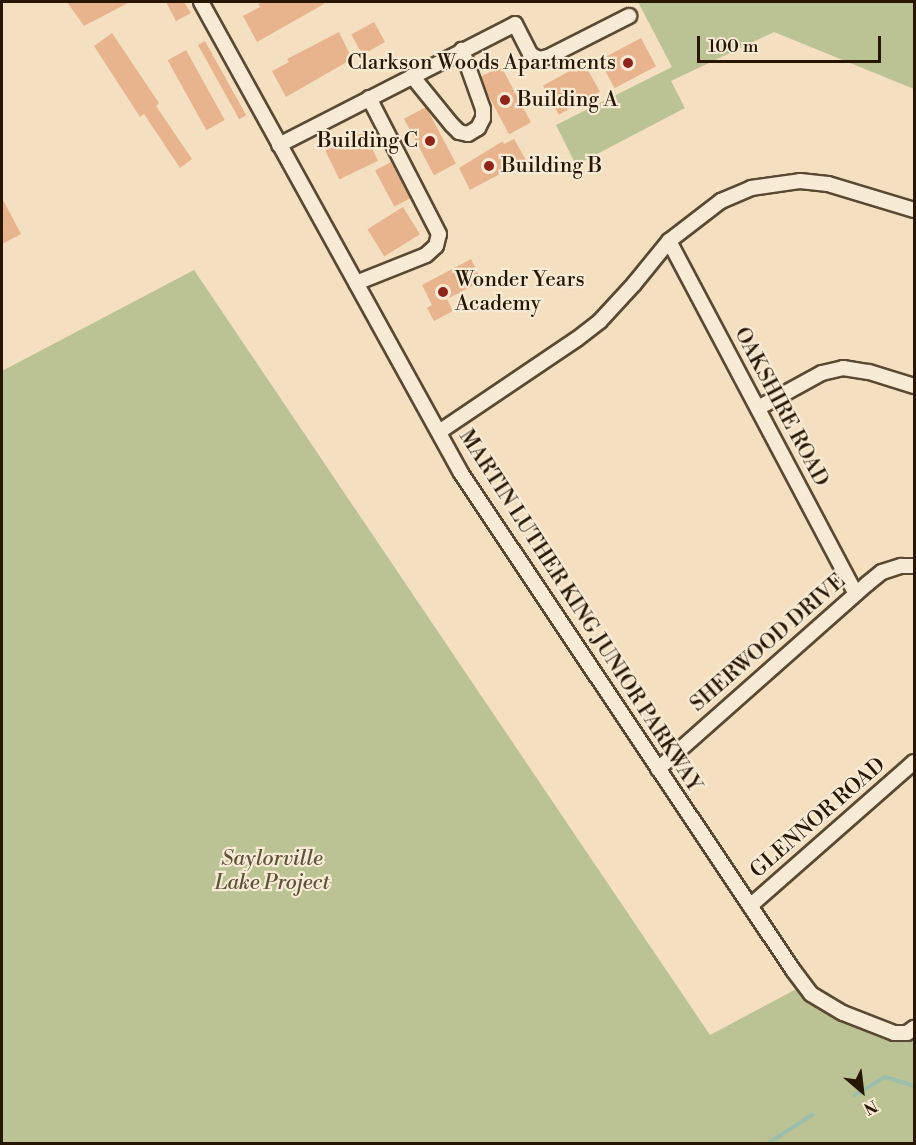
<!DOCTYPE html>
<style>
body{margin:0}
#map{position:relative;width:916px;height:1145px;overflow:hidden;background:#f4e0c0;font-family:"Libre Bodoni",serif}
div>[style]{position:absolute}
.green>*{inset:0;background:#bbc293}
.stream>*{height:4px;margin:-2px;padding:0 2px;transform-origin:2px;border-radius:2px;background:#9cbead}
.building>*{inset:0;background:#e8b48d;transform-origin:0 0}
.roads{filter:drop-shadow(2px 0 #5a4932) drop-shadow(-2px 0 #5a4932) drop-shadow(0 2px #5a4932) drop-shadow(0 -2px #5a4932)}
.minor>*{height:14px;margin:-7px;padding:0 7px;transform-origin:7px;border-radius:7px;background:#f8ebd6}
.dots>*{width:16px;height:16px;translate:-50% -50%;box-sizing:border-box;border:3px solid #f8ebd6;border-radius:50%}
span{translate:-50% -50%;white-space:nowrap;text-align:center;line-height:1.15;-webkit-text-stroke:4.5px #f8ebd6;paint-order:stroke}
.poi-label{font-size:21px;color:#271702}
.right{translate:-100% -50%;text-align:right}
.left{translate:0 -50%;text-align:left}
.street-label{font-size:21px;color:#271702}
.park-label{font-size:21px;color:#5b5335;font-style:italic}
.frame{position:absolute;inset:0;border:3px solid #271702;pointer-events:none}
.north{position:absolute;left:832px;top:1061px;width:60px;height:60px;-webkit-text-stroke:4px #f8ebd6;paint-order:stroke;rotate:152deg;font-size:16px;font-weight:700;line-height:24px;text-align:center;color:#271702}
.north::after{content:'';display:block;margin:auto;width:21px;height:27px;background:#271702;clip-path:polygon(50% 0,100% 100%,50% 72%,0 100%)}
.scale{position:absolute;left:697px;top:36px;width:184px;height:27px;box-sizing:border-box;border:3px solid #271702;border-top:0;padding-left:8px;font-size:18px;line-height:21px;white-space:nowrap;color:#271702;-webkit-text-stroke:4px #f8ebd6;paint-order:stroke}
</style>
<div id="map">
<div class="green">
<div style="clip-path:polygon(638px 2px,914px 2px,914px 89px,774px 32px,671px 81px,685px 108px,576px 165px,556px 125px,672px 67px)"></div>
<div style="clip-path:polygon(194px 270px,710px 1035px,804px 985px,811px 994px,914px 1036px,914px 1143px,2px 1143px,2px 371px)"></div>
</div>
<div class="stream">
<div style="left:855px;top:1095px;width:35px;rotate:-31deg"></div>
<div style="left:885px;top:1077px;width:30px;rotate:17deg"></div>
<div style="left:767px;top:1144px;width:54px;rotate:-32.8deg"></div>
</div>
<div class="building">
<div style="clip-path:polygon(67px 2px,130px 2px,84px 26px)"></div>
<div style="clip-path:polygon(166px 2px,184px 2px,191px 13px,176px 21px)"></div>
<div style="clip-path:polygon(263px 2px,322px 2px,324px 4px,257px 42px,243px 16px,260px 7px,258px 4px)"></div>
<div style="left:374px;top:22px;width:23px;height:26px;rotate:61deg"></div>
<div style="clip-path:polygon(339px 32px,352px 59px,286px 97px,272px 71px,289px 62px,287px 59px)"></div>
<div style="clip-path:polygon(112px 33px,159px 103px,156px 106px,192px 159px,180px 168px,144px 114px,140px 117px,94px 46px)"></div>
<div style="left:641px;top:38px;width:32px;height:47px;rotate:62deg"></div>
<div style="left:205px;top:41px;width:85px;height:8px;rotate:61deg"></div>
<div style="left:186px;top:50px;width:80px;height:21px;rotate:61deg"></div>
<div style="left:584px;top:63px;width:33px;height:47px;rotate:61deg"></div>
<div style="left:501px;top:66px;width:64px;height:25px;rotate:62deg"></div>
<div style="left:426px;top:107px;width:64px;height:25px;rotate:62deg"></div>
<div style="left:364px;top:132px;width:32px;height:43px;rotate:64deg"></div>
<div style="clip-path:polygon(514px 139px,526px 160px,470px 190px,459px 168px,503px 141px,504px 144px)"></div>
<div style="left:391px;top:162px;width:41px;height:18px;rotate:62deg"></div>
<div style="clip-path:polygon(2px 198px,21px 234px,2px 244px)"></div>
<div style="left:403px;top:207px;width:32px;height:42px;rotate:58deg"></div>
<div style="clip-path:polygon(471px 259px,482px 281px,447px 299px,453px 311px,434px 321px,427px 308px,432px 305px,422px 285px)"></div>
</div>
<div class="roads">
<div class="minor">
<div style="left:201px;top:2px;width:538px;rotate:61.1deg"></div>
<div style="left:461px;top:473px;width:598px;rotate:56.26deg"></div>
<div style="left:793px;top:970px;width:30px;rotate:53deg"></div>
<div style="left:811px;top:994px;width:37px;rotate:31deg"></div>
<div style="left:843px;top:1013px;width:55px;rotate:21.4deg"></div>
<div style="left:894px;top:1033px;width:13px"></div>
<div style="left:907px;top:1033px;width:9px;rotate:-36deg"></div>
<div style="left:412px;top:76px;width:63px;rotate:50.8deg"></div>
<div style="left:452px;top:125px;width:10px;rotate:45deg"></div>
<div style="left:459px;top:132px;width:9px;rotate:13deg"></div>
<div style="left:468px;top:134px;width:12px;rotate:-31deg"></div>
<div style="left:478px;top:128px;width:11px;rotate:-63deg"></div>
<div style="left:483px;top:118px;width:9px;rotate:-90deg"></div>
<div style="left:483px;top:109px;width:63px;rotate:-109.6deg"></div>
<div style="left:279px;top:145px;width:265px;rotate:-27.1deg"></div>
<div style="left:515px;top:24px;width:34px;rotate:63deg"></div>
<div style="left:530px;top:54px;width:10px;rotate:29deg"></div>
<div style="left:539px;top:59px;width:9px;rotate:-13deg"></div>
<div style="left:548px;top:57px;width:91px;rotate:-26.8deg"></div>
<div style="left:669px;top:241px;width:399px;rotate:62.1deg"></div>
<div style="left:356px;top:283px;width:75px;rotate:-21.8deg"></div>
<div style="left:426px;top:255px;width:13px;rotate:-42deg"></div>
<div style="left:436px;top:246px;width:12px;rotate:-76deg"></div>
<div style="left:439px;top:234px;width:153px;rotate:-117.2deg"></div>
<div style="left:758px;top:408px;width:73px;rotate:-28.7deg"></div>
<div style="left:822px;top:373px;width:22px;rotate:-13deg"></div>
<div style="left:843px;top:368px;width:26px;rotate:9deg"></div>
<div style="left:869px;top:372px;width:47px;rotate:17.3deg"></div>
<div style="left:439px;top:432px;width:166px;rotate:-34deg"></div>
<div style="left:577px;top:339px;width:29px;rotate:-38deg"></div>
<div style="left:600px;top:321px;width:50px;rotate:-47.4deg"></div>
<div style="left:634px;top:284px;width:55px;rotate:-50.9deg"></div>
<div style="left:669px;top:241px;width:66px;rotate:-37.6deg"></div>
<div style="left:721px;top:201px;width:33px;rotate:-23deg"></div>
<div style="left:751px;top:188px;width:49px;rotate:-8.1deg"></div>
<div style="left:800px;top:181px;width:28px;rotate:6deg"></div>
<div style="left:828px;top:184px;width:90px;rotate:16.8deg"></div>
<div style="left:658px;top:769px;width:279px;rotate:-41.5deg"></div>
<div style="left:867px;top:584px;width:19px;rotate:-39deg"></div>
<div style="left:882px;top:572px;width:20px;rotate:-18deg"></div>
<div style="left:901px;top:566px;width:13px"></div>
<div style="left:750px;top:906px;width:218px;rotate:-41.3deg"></div>
</div>
</div>
<div class="dots">
<div style="left:628px;top:63px;background:#8f2418"></div>
<div style="left:505px;top:100px;background:#8f2418"></div>
<div style="left:430px;top:141px;background:#8f2418"></div>
<div style="left:489px;top:166px;background:#8f2418"></div>
<div style="left:443px;top:292px;background:#8f2418"></div>
</div>
<div class="poi-label">
<span class="right" style="left:616px;top:63px">Clarkson Woods Apartments</span>
<span class="left" style="left:517px;top:100px">Building A</span>
<span class="right" style="left:418px;top:141px">Building C</span>
<span class="left" style="left:501px;top:166px">Building B</span>
<span class="left" style="left:455px;top:292px">Wonder Years<br>Academy</span>
</div>
<div class="street-label">
<span style="left:781px;top:407px;rotate:62deg">OAKSHIRE ROAD</span>
<span style="left:580px;top:611px;rotate:57deg">MARTIN LUTHER KING JUNIOR PARKWAY</span>
<span style="left:768px;top:643px;rotate:-41deg">SHERWOOD DRIVE</span>
<span style="left:818px;top:818px;rotate:-41deg">GLENNOR ROAD</span>
</div>
<div class="park-label">
<span style="left:272px;top:871px">Saylorville<br>Lake Project</span>
</div>
<div class="frame"></div>
<div class="north">N</div>
<div class="scale">100 m</div>
</div>
